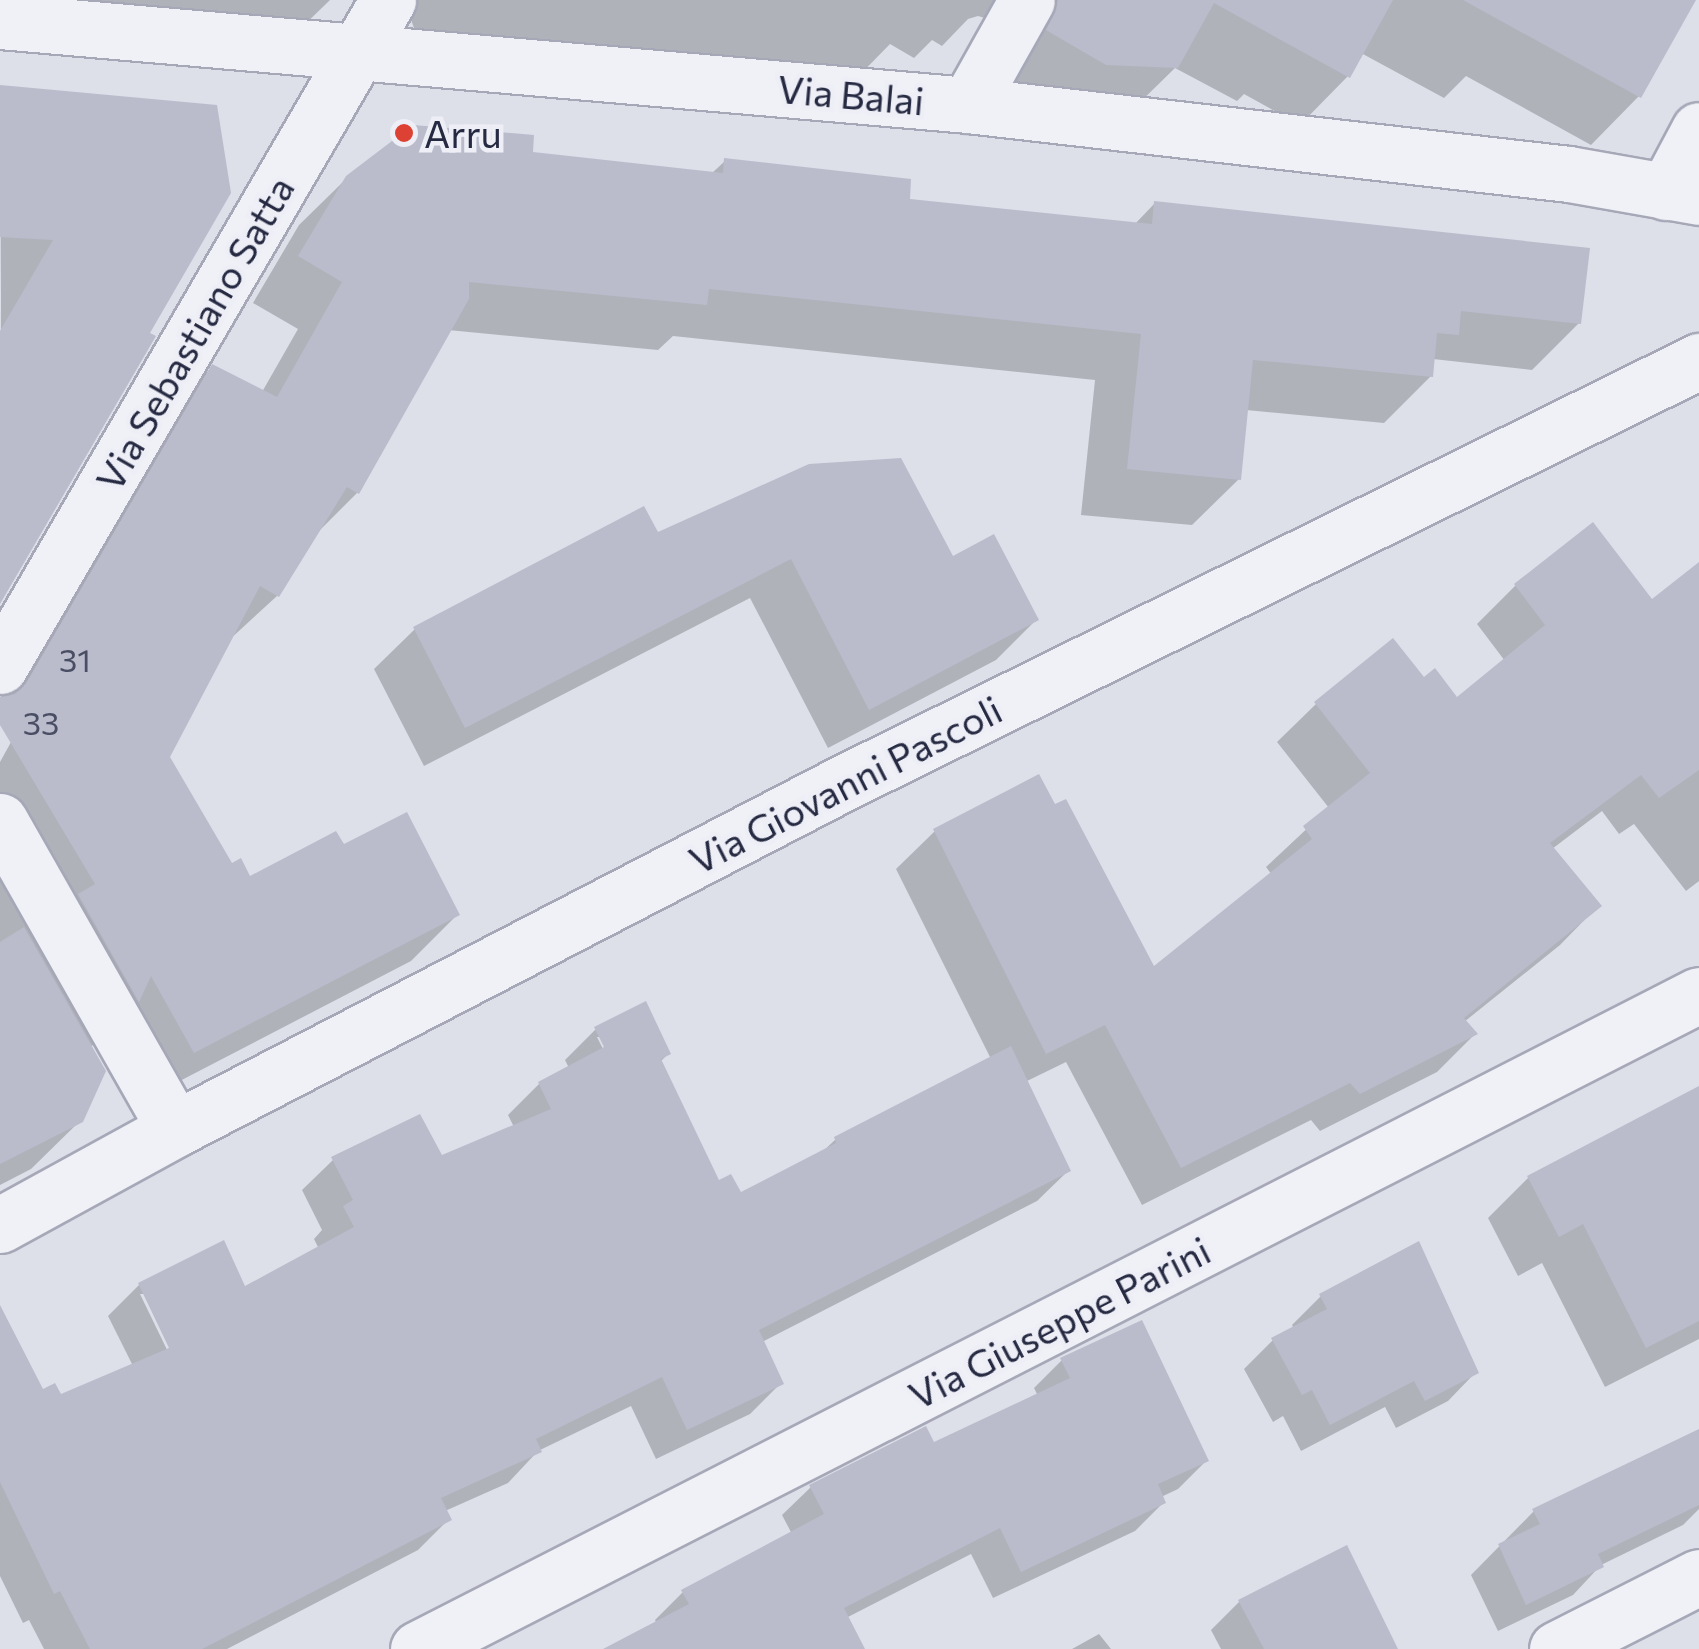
<!DOCTYPE html>
<style>
body{margin:0}
#map{position:relative;width:1699px;height:1649px;overflow:hidden;background:#dddfe9;font-family:Commissioner,sans-serif}
div>[style]{position:absolute}
.shadow>*{inset:0;background:#0003}
.building>*{inset:0;background:#babccc}
.roads{filter:drop-shadow(2px 0 #a6a8b7) drop-shadow(-2px 0 #a6a8b7) drop-shadow(0 2px #a6a8b7) drop-shadow(0 -2px #a6a8b7)}
.minor>*{height:55px;margin:-27.5px;padding:0 27.5px;transform-origin:27.5px;border-radius:27.5px;background:#f0f1f7}
.tertiary>*{height:55px;margin:-27.5px;padding:0 27.5px;transform-origin:27.5px;border-radius:27.5px;background:#f0f1f7}
.dots>*{width:28px;height:28px;translate:-50% -50%;box-sizing:border-box;border:5px solid #edeef6;border-radius:50%}
span{translate:-50% -50%;white-space:nowrap;text-align:center;line-height:1.15;-webkit-text-stroke:9px #edeef6;paint-order:stroke}
.number-label{font-size:32px;color:#4a4e64}
.number-label span{-webkit-text-stroke-width:0}
.street-label{font-size:38px;color:#252941}
.poi-label{font-size:38px;color:#252941}
.left{translate:0 -50%;text-align:left}
</style>
<div id="map">
<div class="shadow">
<div style="clip-path:polygon(0 0,330px 0,296px 33px)"></div>
<div style="clip-path:polygon(404px 0,1693px 0,1639px 96px,1591px 145px,1466px 76px,1444px 98px,1361px 53px,1348px 76px,1300px 125px,1244px 94px,1237px 101px,1175px 68px,1127px 115px,999px 79px,995px 21px,978px 16px,968px 19px,942px 46px,932px 40px,914px 58px,890px 44px,843px 92px,419px 42px)"></div>
<div style="clip-path:polygon(0 87px,214px 108px,0 599px,1px 298px)"></div>
<div style="clip-path:polygon(530px 154px,711px 174px,725px 161px,908px 201px,1134px 225px,1155px 203px,1579px 323px,1532px 370px,1433px 359px,1431px 376px,1384px 423px,1246px 410px,1239px 479px,1192px 525px,1081px 515px,1095px 380px,673px 336px,658px 350px,448px 330px,357px 493px,314px 536px,277px 596px,228px 641px,167px 757px,231px 867px,249px 879px,343px 847px,457px 915px,411px 961px,147px 1098px,108px 1029px,90px 1048px,81px 1120px,31px 1169px,0 1185px,0 762px,21px 724px,0 712px,0 699px,166px 414px,212px 367px,262px 392px,298px 329px,253px 303px,299px 225px,347px 178px)"></div>
<div style="clip-path:polygon(evenodd,1593px 526px,1651px 602px,1699px 565px,1699px 881px,1686px 891px,1634px 824px,1619px 834px,1602px 811px,1552px 849px,1598px 906px,1560px 945px,1464px 1022px,1475px 1034px,1437px 1072px,1320px 1131px,1311px 1120px,1142px 1205px,1066px 1062px,1025px 1082px,1068px 1171px,1037px 1201px,762px 1342px,781px 1383px,750px 1414px,656px 1459px,631px 1406px,538px 1451px,508px 1483px,445px 1511px,449px 1519px,418px 1550px,227px 1649px,44px 1649px,29px 1620px,23px 1623px,0 1576px,0 1355px,42px 1392px,60px 1397px,133px 1366px,108px 1316px,139px 1285px,244px 1289px,319px 1249px,314px 1239px,322px 1230px,302px 1190px,333px 1160px,441px 1158px,514px 1127px,508px 1115px,539px 1084px,569px 1068px,565px 1060px,596px 1029px,668px 1054px,660px 1062px,718px 1183px,740px 1196px,820px 1154px,836px 1139px,991px 1059px,896px 869px,935px 831px,1153px 970px,1272px 875px,1266px 867px,1329px 808px,1277px 742px,1316px 704px,1424px 681px,1457px 700px,1505px 661px,1477px 624px,1515px 586px,1593px 526px,597px 1037px,602px 1037px,608px 1059px,597px 1037px,1593px 526px,140px 1294px,146px 1294px,177px 1358px,172px 1360px,140px 1294px)"></div>
<div style="clip-path:polygon(656px 535px,952px 559px,1036px 620px,996px 660px,828px 748px,750px 598px,424px 766px,374px 669px,415px 629px)"></div>
<div style="clip-path:polygon(1699px 1089px,1699px 1339px,1605px 1387px,1542px 1263px,1518px 1276px,1488px 1218px,1528px 1178px)"></div>
<div style="clip-path:polygon(1321px 1296px,1476px 1372px,1448px 1401px,1396px 1428px,1385px 1407px,1301px 1451px,1283px 1416px,1273px 1422px,1244px 1369px,1273px 1340px,1294px 1329px,1292px 1325px)"></div>
<div style="clip-path:polygon(1062px 1360px,1206px 1461px,1178px 1489px,1161px 1497px,1163px 1503px,1135px 1531px,993px 1598px,971px 1554px,846px 1618px,862px 1649px,615px 1649px,657px 1624px,655px 1620px,683px 1592px,792px 1534px,782px 1515px,811px 1487px,933px 1445px,1038px 1396px,1034px 1388px)"></div>
<div style="clip-path:polygon(1699px 1470px,1699px 1509px,1683px 1525px,1601px 1565px,1573px 1595px,1498px 1631px,1471px 1575px,1534px 1511px)"></div>
<div style="clip-path:polygon(1239px 1602px,1393px 1649px,1221px 1649px,1211px 1630px)"></div>
<div style="clip-path:polygon(1099px 1634px,1111px 1649px,1072px 1649px)"></div>
</div>
<div class="building">
<div style="clip-path:polygon(1058px 0,1393px 0,1350px 78px,1214px 3px,1178px 68px,1106px 65px,1046px 30px)"></div>
<div style="clip-path:polygon(1463px 0,1696px 0,1641px 98px)"></div>
<div style="clip-path:polygon(0 85px,217px 105px,231px 193px,150px 333px,156px 336px,0 604px,0 331px,53px 240px,0 237px)"></div>
<div style="clip-path:polygon(413px 125px,534px 135px,533px 152px,723px 173px,724px 158px,911px 179px,910px 199px,1152px 224px,1154px 201px,1590px 248px,1581px 324px,1461px 311px,1459px 335px,1437px 333px,1433px 377px,1253px 360px,1241px 480px,1127px 469px,1141px 334px,709px 289px,707px 305px,469px 282px,469px 299px,359px 494px,347px 487px,279px 597px,260px 586px,170px 757px,232px 863px,241px 858px,250px 876px,336px 831px,344px 844px,407px 812px,460px 915px,194px 1053px,151px 976px,139px 1002px,78px 894px,95px 884px,0 725px,0 697px,15px 694px,27px 682px,212px 364px,277px 397px,342px 282px,298px 256px,346px 176px)"></div>
<div style="clip-path:polygon(901px 458px,953px 556px,994px 534px,1039px 620px,869px 710px,791px 559px,465px 728px,413px 627px,644px 506px,658px 532px,809px 464px)"></div>
<div style="clip-path:polygon(1593px 522px,1652px 599px,1699px 562px,1699px 770px,1659px 798px,1641px 775px,1550px 843px,1602px 906px,1464px 1018px,1478px 1034px,1360px 1094px,1350px 1083px,1181px 1168px,1105px 1025px,1046px 1054px,933px 829px,1039px 774px,1055px 804px,1066px 799px,1154px 966px,1312px 839px,1303px 826px,1370px 773px,1314px 702px,1393px 638px,1424px 677px,1435px 668px,1457px 697px,1545px 625px,1514px 584px)"></div>
<div style="clip-path:polygon(24px 927px,106px 1071px,83px 1122px,0 1164px,0 942px)"></div>
<div style="clip-path:polygon(646px 1001px,671px 1054px,661px 1059px,719px 1180px,731px 1174px,741px 1192px,836px 1143px,834px 1137px,1011px 1046px,1071px 1171px,759px 1330px,784px 1384px,687px 1430px,662px 1377px,536px 1439px,542px 1452px,441px 1498px,452px 1520px,202px 1649px,90px 1649px,60px 1591px,54px 1594px,0 1482px,0 1305px,43px 1389px,55px 1383px,61px 1394px,169px 1348px,138px 1283px,224px 1240px,245px 1286px,354px 1227px,343px 1206px,353px 1200px,331px 1157px,420px 1114px,442px 1155px,551px 1109px,538px 1082px,604px 1047px,594px 1027px)"></div>
<div style="clip-path:polygon(1699px 1086px,1699px 1321px,1646px 1348px,1583px 1224px,1559px 1237px,1527px 1176px)"></div>
<div style="clip-path:polygon(1419px 1241px,1479px 1373px,1425px 1401px,1414px 1381px,1330px 1425px,1312px 1390px,1302px 1395px,1271px 1338px,1327px 1309px,1319px 1294px)"></div>
<div style="clip-path:polygon(1142px 1320px,1209px 1461px,1158px 1484px,1166px 1503px,1021px 1572px,1000px 1528px,844px 1608px,865px 1649px,603px 1649px,689px 1604px,681px 1590px,824px 1514px,809px 1485px,926px 1426px,934px 1442px,1070px 1378px,1060px 1358px)"></div>
<div style="clip-path:polygon(1699px 1429px,1699px 1505px,1598px 1554px,1604px 1567px,1526px 1605px,1498px 1544px,1540px 1524px,1532px 1509px)"></div>
<div style="clip-path:polygon(1347px 1545px,1398px 1649px,1264px 1649px,1238px 1600px)"></div>
</div>
<div class="roads">
<div class="minor">
<div style="left:968px;top:105px;width:120px;rotate:-60.7deg"></div>
<div style="left:1666px;top:192px;width:70px;rotate:-62deg"></div>
<div style="left:0;top:666px;width:771px;rotate:-59.78deg"></div>
<div style="left:0;top:821px;width:354px;rotate:60.4deg"></div>
<div style="left:0;top:1225px;width:200px;rotate:-28.7deg"></div>
<div style="left:175px;top:1129px;width:750px;rotate:-27.38deg"></div>
<div style="left:841px;top:784px;width:957px;rotate:-26.24deg"></div>
<div style="left:418px;top:1649px;width:1438px;rotate:-27.05deg"></div>
<div style="left:1557px;top:1649px;width:159px;rotate:-26.9deg"></div>
</div>
<div class="tertiary">
<div style="left:0;top:21px;width:972px;rotate:4.96deg"></div>
<div style="left:968px;top:105px;width:605px;rotate:6.55deg"></div>
<div style="left:1569px;top:174px;width:132px;rotate:10deg"></div>
</div>
</div>
<div class="dots">
<div style="left:404px;top:133px;background:#dd4133"></div>
</div>
<div class="number-label">
<span style="left:75px;top:659px">31</span>
<span style="left:41px;top:722px">33</span>
</div>
<div class="street-label">
<span style="left:851px;top:94px;rotate:5deg">Via Balai</span>
<span style="left:194px;top:333px;rotate:-60deg">Via Sebastiano Satta</span>
<span style="left:845px;top:784px;rotate:-27deg">Via Giovanni Pascoli</span>
<span style="left:1059px;top:1322px;rotate:-27deg">Via Giuseppe Parini</span>
</div>
<div class="poi-label">
<span class="left" style="left:424px;top:133px">Arru</span>
</div>
</div>
